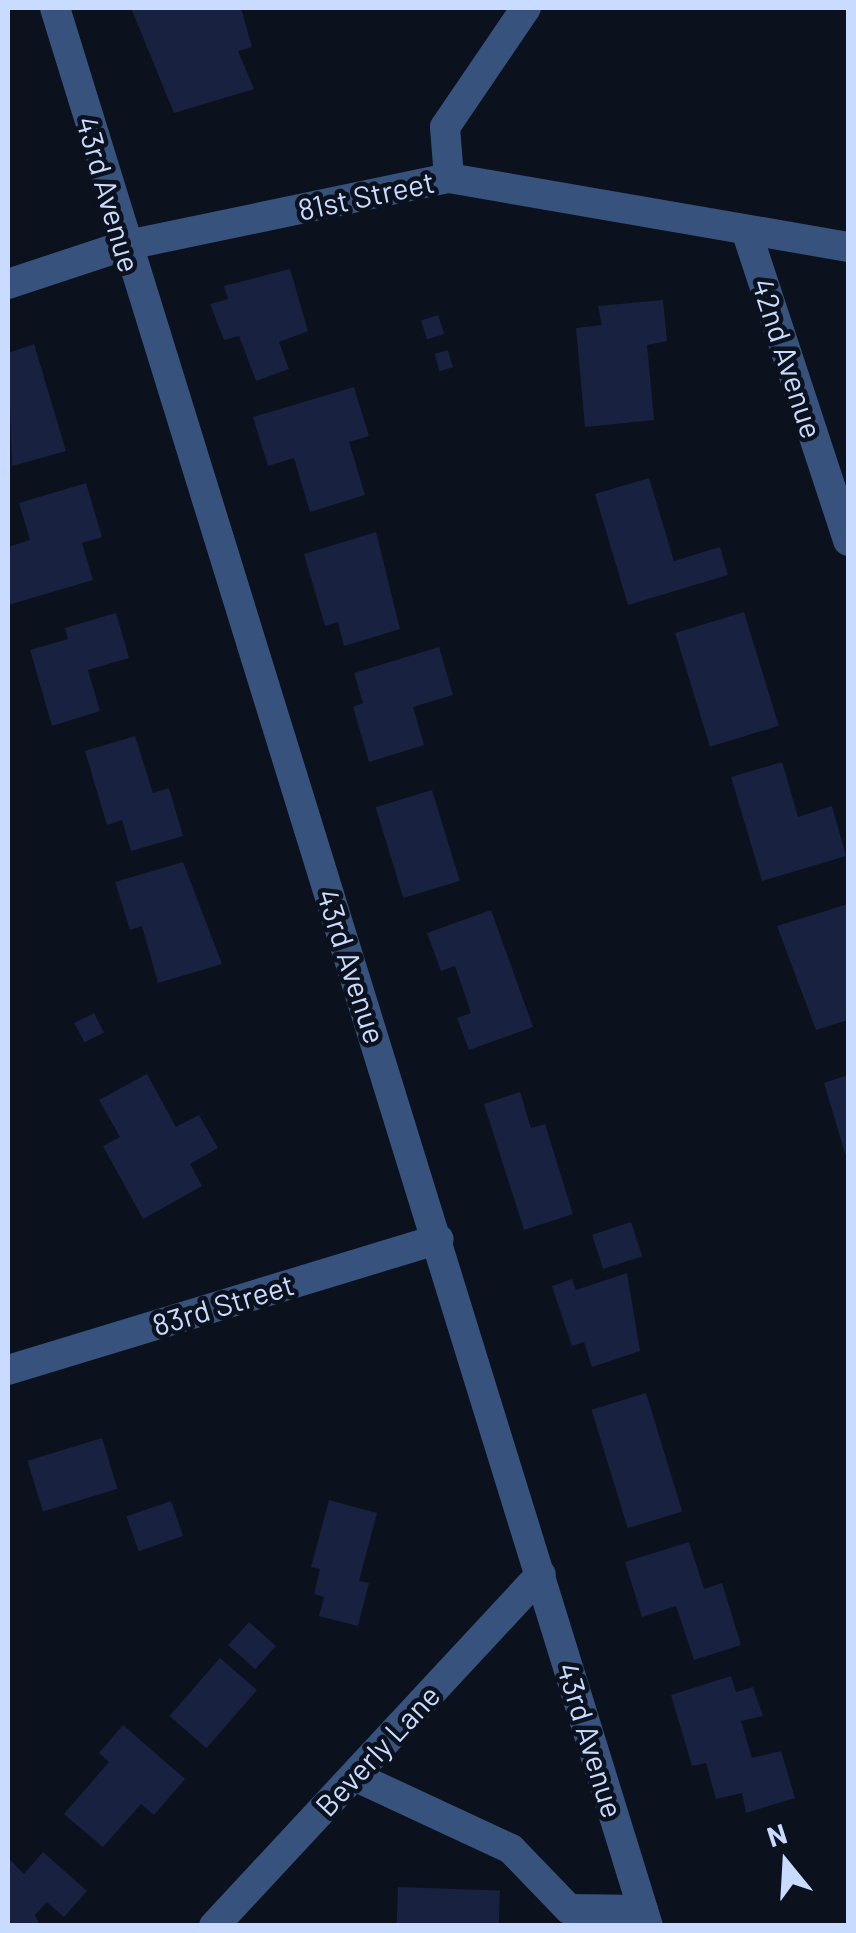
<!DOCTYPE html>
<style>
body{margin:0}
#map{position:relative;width:856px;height:1933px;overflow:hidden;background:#0c111e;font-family:Barlow,sans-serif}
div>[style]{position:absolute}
.building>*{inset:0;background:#18213f;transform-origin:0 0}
.minor>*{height:30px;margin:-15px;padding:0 15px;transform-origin:15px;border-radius:15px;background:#37537d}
span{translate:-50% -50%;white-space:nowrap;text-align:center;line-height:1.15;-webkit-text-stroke:9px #0c111e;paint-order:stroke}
.street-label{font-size:30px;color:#c9dbff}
.frame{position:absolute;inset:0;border:10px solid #c9dbff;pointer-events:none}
.north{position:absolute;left:736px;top:1813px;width:100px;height:100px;-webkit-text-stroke:8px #0c111e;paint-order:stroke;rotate:342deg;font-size:28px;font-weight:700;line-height:40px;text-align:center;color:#c9dbff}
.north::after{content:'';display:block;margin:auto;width:35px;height:45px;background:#c9dbff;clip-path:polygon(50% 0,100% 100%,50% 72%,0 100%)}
</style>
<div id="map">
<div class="building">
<div style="clip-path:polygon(131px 8px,241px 8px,252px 47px,238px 51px,254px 89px,174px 113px)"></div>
<div style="clip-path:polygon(290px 269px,308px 331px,279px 342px,289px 369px,256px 381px,239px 336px,224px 340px,210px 304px,228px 299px,224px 286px)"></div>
<div style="clip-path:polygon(663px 300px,667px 341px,647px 345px,654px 420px,585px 427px,576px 328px,602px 325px,598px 306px)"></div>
<div style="left:438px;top:315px;width:20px;height:18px;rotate:72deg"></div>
<div style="clip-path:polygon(34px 344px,66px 451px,12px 466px,8px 353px)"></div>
<div style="left:448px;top:350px;width:18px;height:14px;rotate:74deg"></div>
<div style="clip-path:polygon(354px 387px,369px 436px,349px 442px,365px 495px,310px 512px,294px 458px,268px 466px,253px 417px)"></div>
<div style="clip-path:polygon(649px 478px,674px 561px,720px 547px,728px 575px,628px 605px,595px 494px)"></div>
<div style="clip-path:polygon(86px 483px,102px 537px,82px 543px,93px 580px,8px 605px,8px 547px,30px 540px,19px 503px)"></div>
<div style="clip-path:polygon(376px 532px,400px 629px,344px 646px,338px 622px,325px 626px,304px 554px)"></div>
<div style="left:744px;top:612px;width:119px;height:72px;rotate:73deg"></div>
<div style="clip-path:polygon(116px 613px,129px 658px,88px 670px,100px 711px,52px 726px,30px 650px,68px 639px,65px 628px)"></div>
<div style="clip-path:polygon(439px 647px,453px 695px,413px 707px,424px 745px,369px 762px,353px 707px,363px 703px,354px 673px)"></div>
<div style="clip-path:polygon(135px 736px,153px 793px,169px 788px,183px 836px,131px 851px,122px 820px,107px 825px,85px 751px)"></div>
<div style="clip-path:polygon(782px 762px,798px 817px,832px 806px,846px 856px,762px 881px,731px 777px)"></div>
<div style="left:432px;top:790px;width:95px;height:59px;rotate:73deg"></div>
<div style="clip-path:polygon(183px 862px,222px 964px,158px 983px,142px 926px,130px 930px,115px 882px)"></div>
<div style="clip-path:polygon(848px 904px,848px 1020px,816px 1030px,777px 926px)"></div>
<div style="clip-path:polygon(491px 910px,533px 1027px,469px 1050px,457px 1018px,471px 1013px,455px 966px,441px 971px,427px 933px)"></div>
<div style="left:94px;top:1013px;width:22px;height:22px;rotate:63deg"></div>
<div style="clip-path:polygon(147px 1074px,176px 1127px,199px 1115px,218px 1148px,190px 1164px,202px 1186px,143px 1219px,103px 1146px,120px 1137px,99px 1100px)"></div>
<div style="clip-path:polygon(848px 1075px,848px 1163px,824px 1083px)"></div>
<div style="clip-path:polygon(520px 1092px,531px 1128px,545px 1124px,573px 1214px,524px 1230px,484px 1104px)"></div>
<div style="left:631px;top:1222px;width:36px;height:41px;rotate:72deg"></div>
<div style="clip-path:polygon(627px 1273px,640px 1351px,592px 1367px,584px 1342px,572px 1346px,552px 1286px,572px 1279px,576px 1290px)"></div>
<div style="left:646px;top:1393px;width:124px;height:57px;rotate:73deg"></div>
<div style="left:102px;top:1438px;width:53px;height:78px;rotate:73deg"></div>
<div style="clip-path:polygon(329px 1500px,377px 1513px,359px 1581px,369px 1583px,358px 1626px,319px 1616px,324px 1597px,314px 1594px,320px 1569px,311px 1567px)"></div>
<div style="left:171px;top:1501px;width:37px;height:47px;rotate:71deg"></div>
<div style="clip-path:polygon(689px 1542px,704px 1589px,722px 1583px,741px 1645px,694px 1660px,676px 1606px,642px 1617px,625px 1562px)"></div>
<div style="left:249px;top:1622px;width:36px;height:31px;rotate:42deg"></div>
<div style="left:220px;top:1658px;width:49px;height:77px;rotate:41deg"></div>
<div style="clip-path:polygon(731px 1676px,736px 1692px,753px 1687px,763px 1716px,741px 1721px,752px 1758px,781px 1751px,795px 1798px,746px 1813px,742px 1793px,716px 1799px,706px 1763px,692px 1766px,671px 1695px)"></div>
<div style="clip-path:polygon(123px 1725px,185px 1779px,154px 1815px,141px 1804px,103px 1847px,64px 1814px,109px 1762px,99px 1753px)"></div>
<div style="clip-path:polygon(43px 1852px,87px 1891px,64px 1917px,47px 1902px,35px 1915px,40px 1926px,8px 1926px,8px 1858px,24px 1874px)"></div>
<div style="left:398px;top:1887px;width:102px;height:39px;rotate:2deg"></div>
</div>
<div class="minor">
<div style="left:55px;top:8px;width:2008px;rotate:72.82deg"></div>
<div style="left:449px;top:178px;width:51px;rotate:-94.5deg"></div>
<div style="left:445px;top:127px;width:144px;rotate:-55.8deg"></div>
<div style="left:747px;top:233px;width:324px;rotate:71.8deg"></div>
<div style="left:8px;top:284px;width:121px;rotate:-18.3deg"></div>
<div style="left:123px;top:246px;width:333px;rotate:-11.8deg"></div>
<div style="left:449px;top:178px;width:405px;rotate:9.8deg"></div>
<div style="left:8px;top:1370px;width:450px;rotate:-16.9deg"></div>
<div style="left:354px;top:1776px;width:173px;rotate:24.9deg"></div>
<div style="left:511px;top:1849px;width:83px;rotate:46deg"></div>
<div style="left:569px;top:1909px;width:74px;rotate:0.8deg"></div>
<div style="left:214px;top:1926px;width:480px;rotate:-47.1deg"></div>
</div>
<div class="street-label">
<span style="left:109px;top:194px;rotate:74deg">43rd Avenue</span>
<span style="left:366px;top:195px;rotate:-12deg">81st Street</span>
<span style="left:788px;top:358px;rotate:72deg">42nd Avenue</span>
<span style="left:352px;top:966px;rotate:72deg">43rd Avenue</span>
<span style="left:223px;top:1304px;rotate:-17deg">83rd Street</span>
<span style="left:591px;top:1740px;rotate:73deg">43rd Avenue</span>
<span style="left:377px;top:1750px;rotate:-47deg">Beverly Lane</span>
</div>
<div class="frame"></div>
<div class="north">N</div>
</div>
